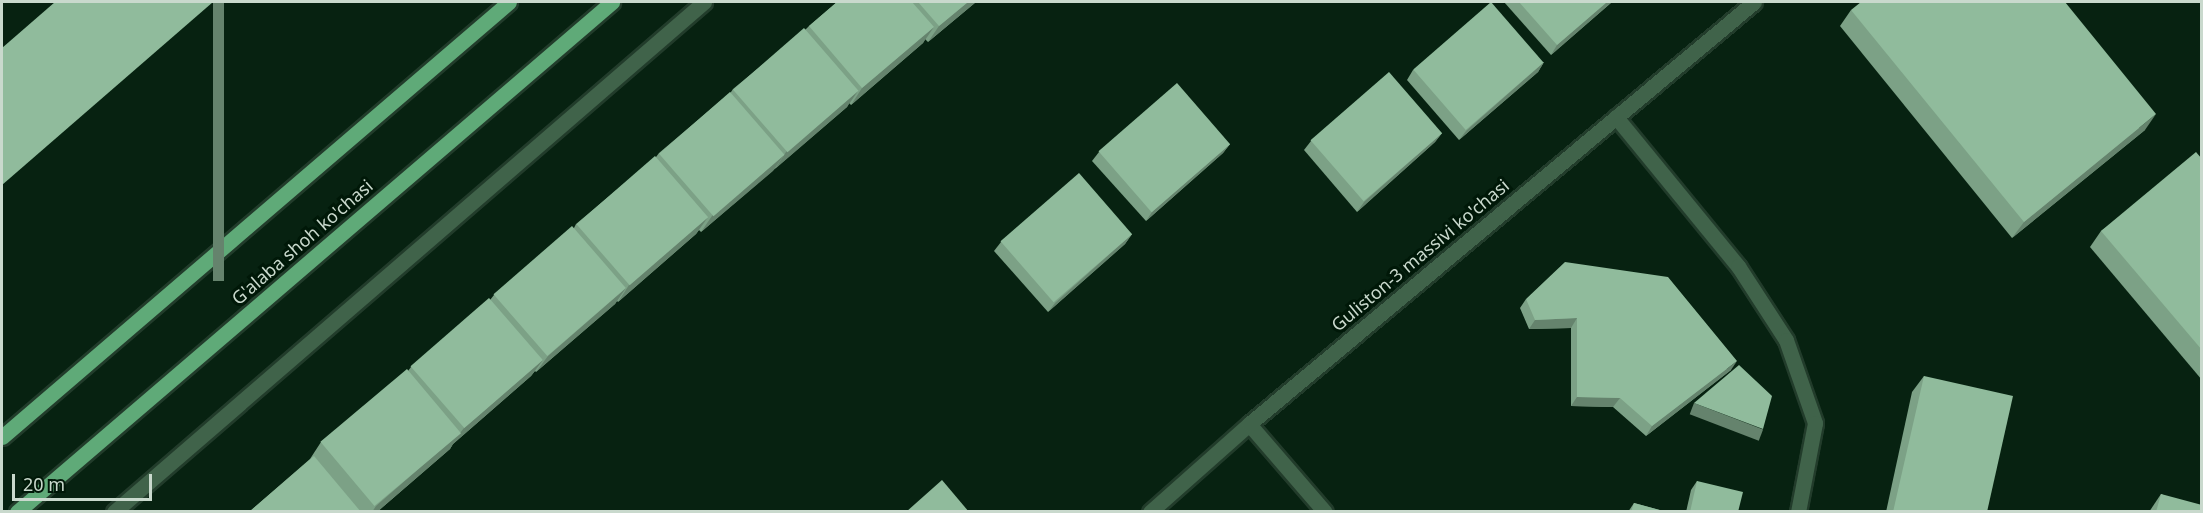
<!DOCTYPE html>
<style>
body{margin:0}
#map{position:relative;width:2203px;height:513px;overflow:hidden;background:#072211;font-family:"Noto Sans",sans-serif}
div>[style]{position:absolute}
.roads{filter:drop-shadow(2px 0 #223c2b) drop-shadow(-2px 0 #223c2b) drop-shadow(0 2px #223c2b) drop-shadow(0 -2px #223c2b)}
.minor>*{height:15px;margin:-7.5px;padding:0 7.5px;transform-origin:7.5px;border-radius:7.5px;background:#40634a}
.major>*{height:15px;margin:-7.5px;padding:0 7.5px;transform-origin:7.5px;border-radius:7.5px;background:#5faa78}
.wall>*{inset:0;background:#7ca186}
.shaded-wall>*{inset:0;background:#65836d;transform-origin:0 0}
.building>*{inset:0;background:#90bb9c;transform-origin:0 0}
span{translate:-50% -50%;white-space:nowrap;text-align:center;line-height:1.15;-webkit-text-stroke:6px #001808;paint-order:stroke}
.street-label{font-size:18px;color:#c9d9cd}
.frame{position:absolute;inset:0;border:3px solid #c9d9cd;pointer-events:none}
.scale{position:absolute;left:12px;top:474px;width:140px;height:27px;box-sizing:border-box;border:3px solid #c9d9cd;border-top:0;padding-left:8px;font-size:18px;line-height:21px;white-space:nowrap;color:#c9d9cd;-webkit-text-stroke:4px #001808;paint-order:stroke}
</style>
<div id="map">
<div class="roads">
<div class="minor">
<div style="left:1616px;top:117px;width:193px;rotate:50.7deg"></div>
<div style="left:1738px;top:266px;width:88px;rotate:57deg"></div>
<div style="left:1786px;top:340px;width:88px;rotate:70.7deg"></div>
<div style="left:1815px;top:423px;width:91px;rotate:100.8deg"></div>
<div style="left:1249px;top:424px;width:116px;rotate:49.2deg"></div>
<div style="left:114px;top:512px;width:780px;rotate:-40.84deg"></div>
<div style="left:1150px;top:512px;width:132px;rotate:-41.6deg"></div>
<div style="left:1249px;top:424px;width:658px;rotate:-39.88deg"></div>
</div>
<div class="major">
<div style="left:2px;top:437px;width:668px;rotate:-40.63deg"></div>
<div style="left:17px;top:512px;width:784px;rotate:-40.6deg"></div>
</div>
</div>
<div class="wall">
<div style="clip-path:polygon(837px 2px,976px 2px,928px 42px,925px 39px,923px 43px,851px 105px,849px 103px,847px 107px,701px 232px,699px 230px,696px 234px,618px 302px,617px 301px,615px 304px,536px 372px,535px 371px,531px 376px,453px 444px,450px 449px,377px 512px,249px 512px,310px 459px,321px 442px,408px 371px,411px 367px,490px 300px,494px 295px,574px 228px,576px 224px,656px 157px,659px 153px,731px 92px,733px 89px,806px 29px,809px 26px)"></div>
<div style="clip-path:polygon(1504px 2px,1612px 2px,1551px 55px)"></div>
<div style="clip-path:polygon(1851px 10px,2145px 130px,2012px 238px,1840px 26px)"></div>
<div style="clip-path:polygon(1544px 62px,1538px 72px,1459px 140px,1407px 80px,1413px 70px)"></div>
<div style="clip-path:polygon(1442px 133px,1435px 142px,1357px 212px,1304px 150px,1311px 141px)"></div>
<div style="clip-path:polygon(1230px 144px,1223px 153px,1146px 221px,1092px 161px,1099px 152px)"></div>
<div style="clip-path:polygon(2202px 159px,2202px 380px,2090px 247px,2101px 231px)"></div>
<div style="clip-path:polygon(1132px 234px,1125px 244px,1048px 312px,994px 251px,1001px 242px)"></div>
<div style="clip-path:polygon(1526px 299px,1731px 370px,1646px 436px,1613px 407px,1571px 406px,1571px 328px,1529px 329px,1520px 308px)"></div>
<div style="clip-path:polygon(1924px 376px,1987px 512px,1886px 512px,1912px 392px)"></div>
<div style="clip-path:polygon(1697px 481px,1738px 512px,1686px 512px,1691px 490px)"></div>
<div style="clip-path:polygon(2161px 494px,2202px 512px,2149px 512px)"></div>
<div style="clip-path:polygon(1634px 503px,1667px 512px,1628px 512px)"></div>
</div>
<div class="shaded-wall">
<div style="left:213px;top:2px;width:11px;height:279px"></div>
<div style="clip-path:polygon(968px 2px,976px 2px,928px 42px,939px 26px)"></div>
<div style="clip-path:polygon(1607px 2px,1612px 2px,1551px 55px,1557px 45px)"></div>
<div style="clip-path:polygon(934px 27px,923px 43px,851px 105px,862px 88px)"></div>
<div style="clip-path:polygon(1544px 62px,1538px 72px,1459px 140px,1466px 131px)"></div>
<div style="clip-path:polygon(858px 91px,847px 107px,775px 169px,786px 152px)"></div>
<div style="clip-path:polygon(2156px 114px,2145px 130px,2012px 238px,2024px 222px)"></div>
<div style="clip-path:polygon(1442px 133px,1435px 142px,1357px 212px,1364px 202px)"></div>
<div style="clip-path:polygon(1230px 144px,1223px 153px,1146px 221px,1152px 212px)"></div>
<div style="clip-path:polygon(784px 155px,773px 171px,701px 232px,712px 216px)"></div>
<div style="clip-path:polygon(708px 217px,696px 234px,618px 302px,629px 285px)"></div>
<div style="clip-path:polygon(1132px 234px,1125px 244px,1048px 312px,1055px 303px)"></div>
<div style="clip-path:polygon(626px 288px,615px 304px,536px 372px,548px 356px)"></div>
<div style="clip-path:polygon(1577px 318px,1571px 328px,1529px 329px,1535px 320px)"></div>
<div style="clip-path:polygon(543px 360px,531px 376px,453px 444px,450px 449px,377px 512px,372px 512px,376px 506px,460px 433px,464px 428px)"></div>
<div style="clip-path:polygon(1737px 361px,1731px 370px,1646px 436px,1652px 426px)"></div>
<div style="clip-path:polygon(1577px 397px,1620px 398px,1613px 407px,1571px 406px)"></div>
<div style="left:1694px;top:403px;width:74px;height:12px;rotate:21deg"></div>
</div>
<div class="building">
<div style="clip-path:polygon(55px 2px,213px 2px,2px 185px,2px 48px)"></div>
<div style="clip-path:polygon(837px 2px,912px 2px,934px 27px,862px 88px,809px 26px)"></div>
<div style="clip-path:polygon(918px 2px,968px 2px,939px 26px)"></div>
<div style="left:1491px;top:2px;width:80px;height:103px;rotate:49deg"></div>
<div style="clip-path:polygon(1519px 2px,1607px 2px,1557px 45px)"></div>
<div style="clip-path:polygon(1861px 2px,2065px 2px,2156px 114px,2024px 222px,1851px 10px)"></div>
<div style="left:804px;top:28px;width:83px;height:94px;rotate:49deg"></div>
<div style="left:1389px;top:72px;width:81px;height:104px;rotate:49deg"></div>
<div style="left:1177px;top:83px;width:81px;height:104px;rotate:49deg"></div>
<div style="left:730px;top:92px;width:83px;height:94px;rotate:49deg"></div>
<div style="clip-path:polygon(2196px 152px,2202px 159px,2202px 350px,2101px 231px)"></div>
<div style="left:655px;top:156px;width:81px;height:104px;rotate:49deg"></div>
<div style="left:1079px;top:173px;width:81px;height:104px;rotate:49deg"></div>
<div style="left:572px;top:226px;width:82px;height:104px;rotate:49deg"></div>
<div style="clip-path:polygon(1565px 262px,1668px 277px,1737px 361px,1652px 426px,1620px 398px,1577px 397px,1577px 318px,1535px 320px,1526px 299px)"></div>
<div style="left:489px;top:298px;width:82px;height:104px;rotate:49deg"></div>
<div style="clip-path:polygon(1739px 365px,1772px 396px,1763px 429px,1694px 403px)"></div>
<div style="left:407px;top:369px;width:84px;height:113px;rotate:50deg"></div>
<div style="clip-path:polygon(1924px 376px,2013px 396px,1987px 512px,1893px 512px)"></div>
<div style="clip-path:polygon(314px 456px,361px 512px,249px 512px)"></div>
<div style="clip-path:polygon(942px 480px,969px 512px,906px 512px)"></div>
<div style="clip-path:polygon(1697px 481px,1743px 492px,1738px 512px,1690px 512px)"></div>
<div style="clip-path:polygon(2161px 494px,2202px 505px,2202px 512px,2156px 512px)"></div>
<div style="clip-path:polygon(1634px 503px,1667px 512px,1631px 512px)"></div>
</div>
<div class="street-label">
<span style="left:302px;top:242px;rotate:-41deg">G'alaba shoh ko'chasi</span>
<span style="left:1420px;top:255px;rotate:-40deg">Guliston-3 massivi ko'chasi</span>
</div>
<div class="frame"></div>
<div class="scale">20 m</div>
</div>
